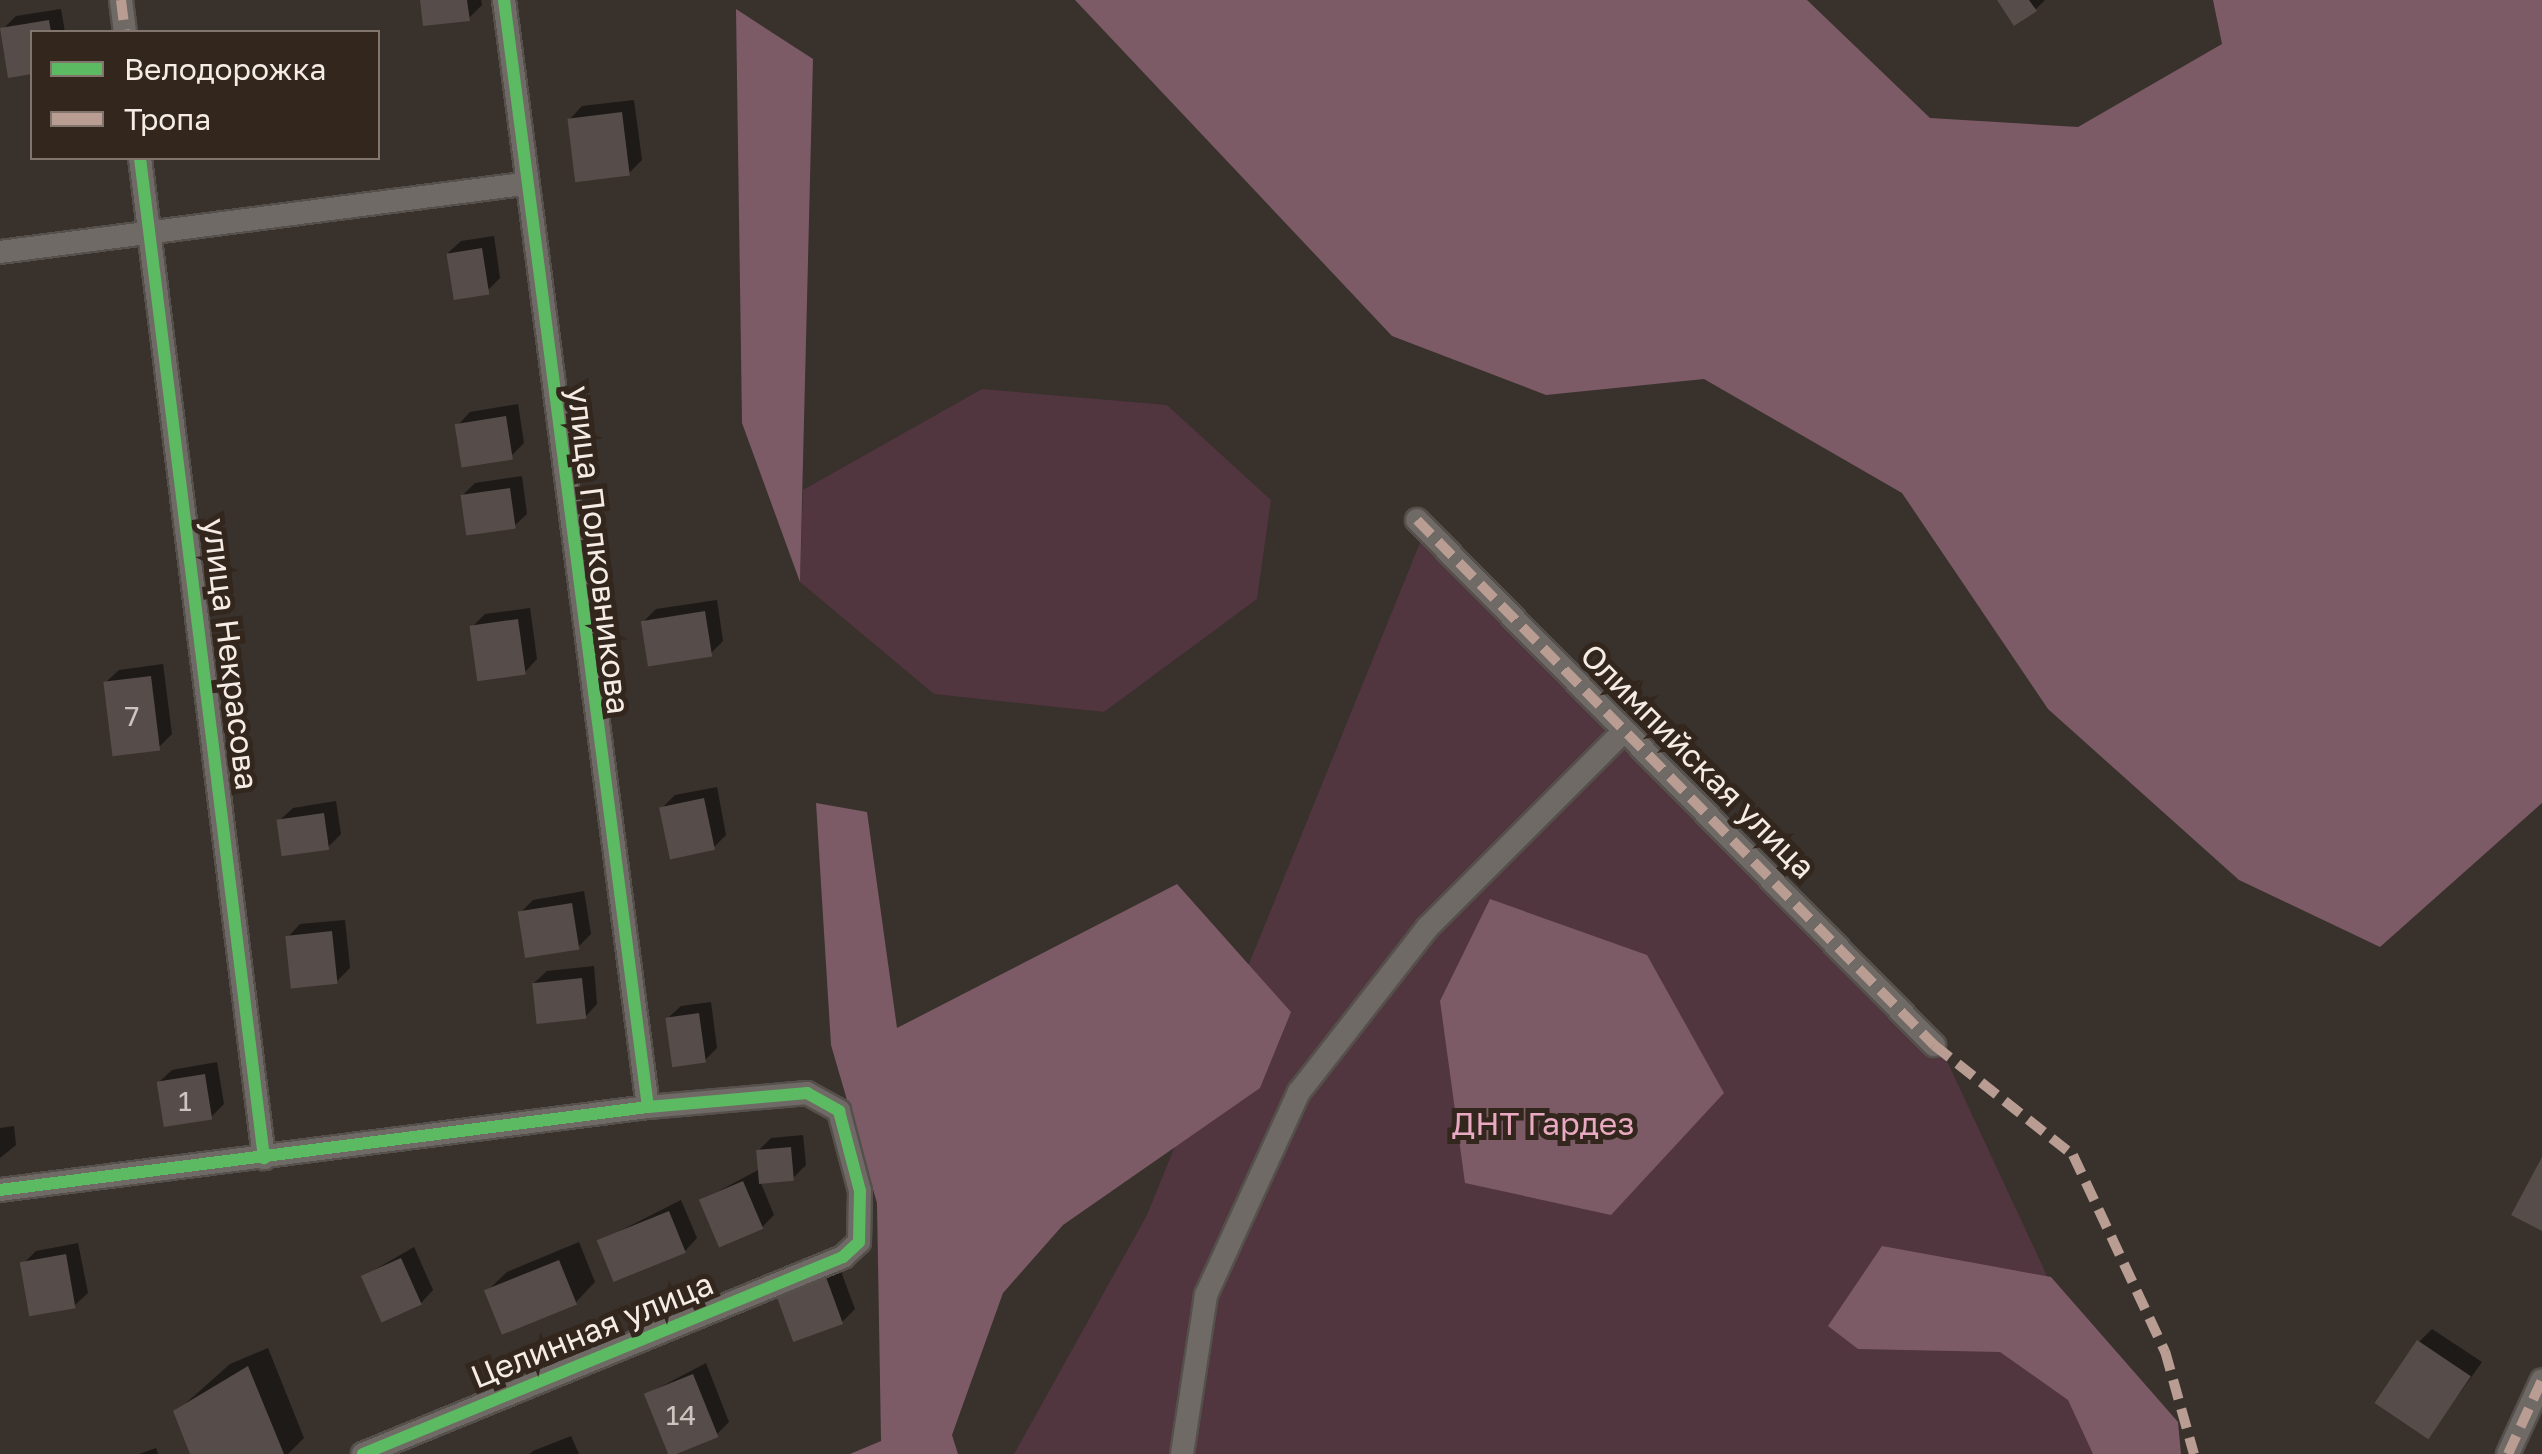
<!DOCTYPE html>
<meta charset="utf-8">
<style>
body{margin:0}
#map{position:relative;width:2542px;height:1454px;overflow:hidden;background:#38312c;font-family:"Golos Text",sans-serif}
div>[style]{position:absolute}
.green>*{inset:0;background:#51353f}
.forest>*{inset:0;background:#7c5b67}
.shadow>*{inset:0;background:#0007}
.building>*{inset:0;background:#564c49;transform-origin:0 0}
.roads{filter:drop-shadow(2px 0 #56504c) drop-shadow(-2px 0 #56504c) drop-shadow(0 2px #56504c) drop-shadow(0 -2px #56504c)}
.minor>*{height:22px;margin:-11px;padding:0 11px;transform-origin:11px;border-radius:11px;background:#706a66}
.quiet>*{height:10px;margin-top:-5px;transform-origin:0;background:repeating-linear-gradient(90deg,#b99d93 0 20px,transparent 0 30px)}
.cycleway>*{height:12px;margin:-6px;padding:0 6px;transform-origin:6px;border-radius:6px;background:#5cba63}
span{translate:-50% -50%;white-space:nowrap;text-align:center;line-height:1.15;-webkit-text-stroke:10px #33261d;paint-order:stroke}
.number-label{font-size:28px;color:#cdc4bf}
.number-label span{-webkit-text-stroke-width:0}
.street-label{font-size:32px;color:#f5ece6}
.park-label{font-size:32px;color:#e9a9c1}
.legend{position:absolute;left:30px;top:30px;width:350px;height:130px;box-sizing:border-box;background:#33261d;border:2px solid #81756d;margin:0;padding:12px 18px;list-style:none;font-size:30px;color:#f5ece6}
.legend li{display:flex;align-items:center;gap:20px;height:50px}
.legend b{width:50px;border:2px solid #81756d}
</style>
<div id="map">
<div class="green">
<div style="clip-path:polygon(982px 389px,1167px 405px,1271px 500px,1257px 599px,1104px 712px,934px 694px,800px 582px,803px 490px)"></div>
<div style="clip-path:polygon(1424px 533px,1948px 1063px,2130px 1454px,1014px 1454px,1147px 1215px)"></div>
</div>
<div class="forest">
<div style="clip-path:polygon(1075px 0,1807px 0,1930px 118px,2078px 127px,2222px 44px,2213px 0,2542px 0,2542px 803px,2380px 947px,2239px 880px,2048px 709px,1902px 493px,1704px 379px,1546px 395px,1392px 336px)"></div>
<div style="clip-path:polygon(736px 9px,813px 59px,800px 582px,742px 423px)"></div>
<div style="clip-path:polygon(816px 803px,867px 812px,897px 1028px,1177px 884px,1291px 1012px,1260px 1088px,1063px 1225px,1003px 1293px,952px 1435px,958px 1454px,850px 1454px,881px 1441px,877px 1203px,831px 1045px)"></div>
<div style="clip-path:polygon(1490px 899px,1647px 955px,1724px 1093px,1611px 1215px,1465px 1183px,1440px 1001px)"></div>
<div style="clip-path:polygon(1882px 1246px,2051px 1277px,2178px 1422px,2181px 1454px,2093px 1454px,2068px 1400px,2000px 1352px,1858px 1349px,1828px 1326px)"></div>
</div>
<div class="shadow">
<div style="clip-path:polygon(422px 0,481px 0,482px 5px,469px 18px)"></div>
<div style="clip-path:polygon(2000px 0,2045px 0,2035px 10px)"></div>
<div style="clip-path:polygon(61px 9px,65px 32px,32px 32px,32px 71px,10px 75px,3px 29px,16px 16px)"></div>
<div style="clip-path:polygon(634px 100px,642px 160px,629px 173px,570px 119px,582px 106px)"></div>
<div style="clip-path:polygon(494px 236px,500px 278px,487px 291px,448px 253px,461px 241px)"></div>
<div style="clip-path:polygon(518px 404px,524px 443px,511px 456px,458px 425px,470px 412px)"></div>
<div style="clip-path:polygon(522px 476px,527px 514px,514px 526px,462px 496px,475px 483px)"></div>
<div style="clip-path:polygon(717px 600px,723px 641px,710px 654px,643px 622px,656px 609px)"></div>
<div style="clip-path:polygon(530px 608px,537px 659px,525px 672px,472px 627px,485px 614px)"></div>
<div style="clip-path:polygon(163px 664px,172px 734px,159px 747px,106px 682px,119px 670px)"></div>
<div style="clip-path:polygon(717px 787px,726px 835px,713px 848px,662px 808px,675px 795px)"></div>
<div style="clip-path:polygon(336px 801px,341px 834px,328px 847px,280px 820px,293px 808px)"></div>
<div style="clip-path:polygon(584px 891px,591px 934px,578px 947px,520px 913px,533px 900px)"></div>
<div style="clip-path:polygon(345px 920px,350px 968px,337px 981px,288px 937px,300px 924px)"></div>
<div style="clip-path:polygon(594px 966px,597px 1004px,585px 1017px,534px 983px,547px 971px)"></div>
<div style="clip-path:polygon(711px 1002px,717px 1048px,704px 1061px,668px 1018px,681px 1006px)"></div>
<div style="clip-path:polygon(217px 1062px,224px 1104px,211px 1117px,159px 1082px,172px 1070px)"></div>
<div style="clip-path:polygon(14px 1126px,16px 1145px,0 1158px,0 1128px)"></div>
<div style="clip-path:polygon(803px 1135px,806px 1165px,793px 1178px,760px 1181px,774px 1215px,762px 1227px,702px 1200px,760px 1169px,758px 1151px,771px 1138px)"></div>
<div style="clip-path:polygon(681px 1200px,697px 1238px,685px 1251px,600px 1241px)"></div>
<div style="clip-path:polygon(579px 1242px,595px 1282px,576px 1302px,487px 1291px,507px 1272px)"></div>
<div style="clip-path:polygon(78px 1243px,88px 1293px,75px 1305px,23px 1264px,36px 1251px)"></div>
<div style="clip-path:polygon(414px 1247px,433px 1290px,421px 1303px,364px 1276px)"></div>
<div style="clip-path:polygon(839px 1266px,855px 1309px,842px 1322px,779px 1296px)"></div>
<div style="clip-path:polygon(2432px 1329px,2482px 1362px,2429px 1436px,2419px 1342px)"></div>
<div style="clip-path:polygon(268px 1348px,304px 1438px,288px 1454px,193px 1454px,176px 1412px,230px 1364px)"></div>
<div style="clip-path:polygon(706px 1363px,729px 1422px,716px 1435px,647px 1394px)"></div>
<div style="clip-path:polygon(571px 1436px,579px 1454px,530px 1454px,533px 1451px)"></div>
<div style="clip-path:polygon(156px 1448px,158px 1454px,139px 1454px)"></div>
</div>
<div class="building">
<div style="clip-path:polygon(420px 0,467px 0,470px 21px,423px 26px)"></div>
<div style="clip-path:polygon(1997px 0,2029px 0,2037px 11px,2014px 26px)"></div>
<div style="clip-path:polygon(49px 20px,51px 32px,32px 32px,32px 74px,8px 78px,0 28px)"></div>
<div style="left:622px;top:112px;width:64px;height:55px;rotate:83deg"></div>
<div style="left:482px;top:248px;width:47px;height:36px;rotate:81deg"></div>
<div style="left:506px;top:416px;width:44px;height:52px;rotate:81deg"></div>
<div style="left:510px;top:488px;width:41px;height:50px;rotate:82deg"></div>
<div style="left:705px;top:611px;width:46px;height:65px;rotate:81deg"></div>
<div style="left:518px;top:619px;width:56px;height:49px;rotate:82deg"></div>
<div style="left:151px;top:676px;width:75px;height:48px;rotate:83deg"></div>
<div style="left:704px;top:798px;width:53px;height:46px;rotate:78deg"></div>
<div style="left:324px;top:813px;width:37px;height:48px;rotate:82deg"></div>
<div style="left:572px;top:903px;width:47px;height:55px;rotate:81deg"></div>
<div style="left:332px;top:931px;width:53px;height:47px;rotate:84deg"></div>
<div style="left:582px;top:978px;width:41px;height:50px;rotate:84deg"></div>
<div style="left:699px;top:1013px;width:50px;height:34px;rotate:82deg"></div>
<div style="left:205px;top:1074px;width:46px;height:49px;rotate:81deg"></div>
<div style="left:791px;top:1147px;width:34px;height:35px;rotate:85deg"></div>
<div style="clip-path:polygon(2542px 1157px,2542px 1231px,2511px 1215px)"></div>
<div style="left:743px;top:1181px;width:52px;height:48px;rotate:67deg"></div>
<div style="left:669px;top:1211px;width:45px;height:78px;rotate:68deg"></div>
<div style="left:66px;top:1254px;width:55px;height:47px;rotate:80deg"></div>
<div style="left:401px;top:1258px;width:51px;height:44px;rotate:66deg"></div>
<div style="left:559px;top:1260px;width:48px;height:81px;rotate:68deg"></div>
<div style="left:826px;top:1277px;width:50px;height:53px;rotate:70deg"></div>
<div style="left:2417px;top:1340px;width:65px;height:76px;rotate:34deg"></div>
<div style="clip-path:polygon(248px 1366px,284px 1454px,190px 1454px,173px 1411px)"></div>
<div style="left:693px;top:1374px;width:68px;height:53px;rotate:68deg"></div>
</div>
<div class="roads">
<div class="minor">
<div style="left:121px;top:0;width:32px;rotate:83deg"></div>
<div style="left:504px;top:0;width:1116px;rotate:82.59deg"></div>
<div style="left:140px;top:158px;width:1008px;rotate:82.93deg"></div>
<div style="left:0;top:252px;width:527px;rotate:-7.41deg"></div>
<div style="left:1417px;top:520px;width:737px;rotate:45.44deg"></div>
<div style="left:0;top:1190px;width:653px;rotate:-7.3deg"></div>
<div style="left:648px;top:1107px;width:160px;rotate:-5deg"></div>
<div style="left:807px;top:1093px;width:37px;rotate:29deg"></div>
<div style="left:839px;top:1111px;width:83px;rotate:75.3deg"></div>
<div style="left:860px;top:1191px;width:51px;rotate:91.1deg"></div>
<div style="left:859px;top:1242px;width:22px;rotate:137deg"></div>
<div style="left:843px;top:1257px;width:519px;rotate:157.69deg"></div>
<div style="left:1182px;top:1454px;width:161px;rotate:-81.4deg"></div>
<div style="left:1206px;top:1295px;width:223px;rotate:-65.4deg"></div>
<div style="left:1299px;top:1092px;width:208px;rotate:-52deg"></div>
<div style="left:1427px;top:928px;width:276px;rotate:-45deg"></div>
<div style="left:2508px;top:1454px;width:81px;rotate:-65.3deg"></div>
</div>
</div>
<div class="quiet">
<div style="left:121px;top:0;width:32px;rotate:83deg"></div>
<div style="left:1417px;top:520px;width:737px;rotate:45.44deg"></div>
<div style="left:1934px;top:1045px;width:177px;rotate:38.4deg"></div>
<div style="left:2073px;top:1155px;width:217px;rotate:64.9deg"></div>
<div style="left:2165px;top:1351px;width:107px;rotate:74.3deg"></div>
<div style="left:2508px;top:1454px;width:81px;rotate:-65.3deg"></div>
</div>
<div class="cycleway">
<div style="left:504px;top:0;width:1116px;rotate:82.59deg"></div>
<div style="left:140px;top:158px;width:1008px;rotate:82.93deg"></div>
<div style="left:0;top:1190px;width:653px;rotate:-7.3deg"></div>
<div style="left:648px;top:1107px;width:160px;rotate:-5deg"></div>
<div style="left:807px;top:1093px;width:37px;rotate:29deg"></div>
<div style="left:839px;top:1111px;width:83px;rotate:75.3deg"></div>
<div style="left:860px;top:1191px;width:51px;rotate:91.1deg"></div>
<div style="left:859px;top:1242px;width:22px;rotate:137deg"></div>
<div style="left:843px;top:1257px;width:519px;rotate:157.69deg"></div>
</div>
<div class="number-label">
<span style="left:132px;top:716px">7</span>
<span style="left:185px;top:1101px">1</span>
<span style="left:681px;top:1415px">14</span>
</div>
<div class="street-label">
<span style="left:599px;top:550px;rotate:83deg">улица Полковникова</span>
<span style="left:231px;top:654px;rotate:83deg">улица Некрасова</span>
<span style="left:1698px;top:761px;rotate:45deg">Олимпийская улица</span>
<span style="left:592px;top:1330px;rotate:-22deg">Целинная улица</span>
</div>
<div class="park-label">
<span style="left:1543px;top:1123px">ДНТ Гардез</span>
</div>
<ul class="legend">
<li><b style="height:12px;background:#5cba63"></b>Велодорожка</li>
<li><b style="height:12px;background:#b99d93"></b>Тропа</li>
</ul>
</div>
